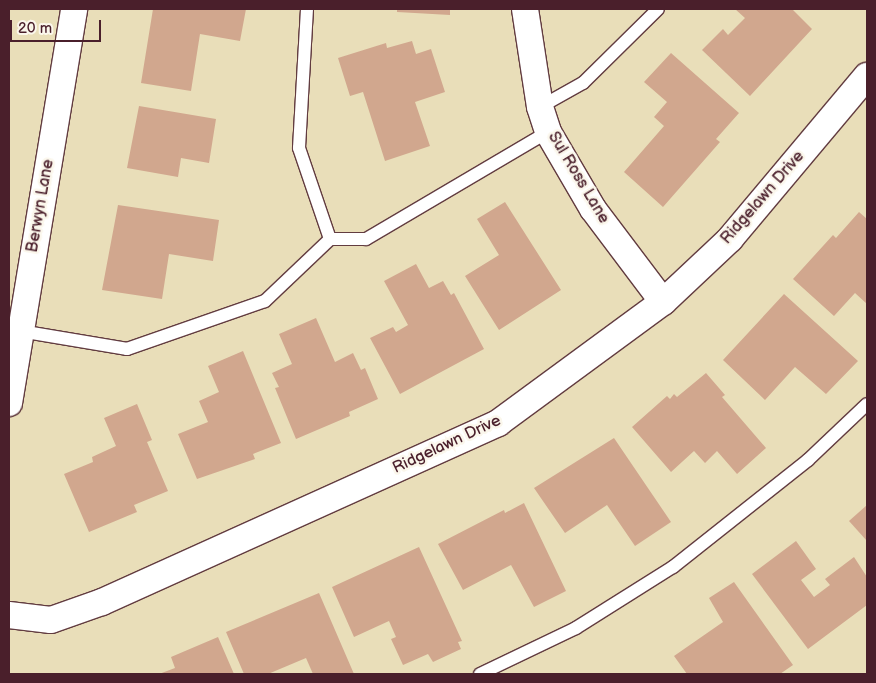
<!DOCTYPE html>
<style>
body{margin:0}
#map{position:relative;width:876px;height:683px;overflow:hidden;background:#e9deb9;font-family:"Balsamiq Sans",sans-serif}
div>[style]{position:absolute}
.building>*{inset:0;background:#d1a78e}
.roads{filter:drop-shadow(1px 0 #623c40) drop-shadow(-1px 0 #623c40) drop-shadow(0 1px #623c40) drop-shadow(0 -1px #623c40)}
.lane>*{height:12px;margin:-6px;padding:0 6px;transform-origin:6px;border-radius:6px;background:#fff}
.street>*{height:26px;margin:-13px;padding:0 13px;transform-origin:13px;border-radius:13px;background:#fff}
span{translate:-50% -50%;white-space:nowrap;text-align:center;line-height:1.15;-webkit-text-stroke:5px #fbf7ec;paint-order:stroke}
.street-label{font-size:16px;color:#4a1f2b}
.frame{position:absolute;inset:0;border:10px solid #4a1f2b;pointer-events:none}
.scale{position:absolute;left:10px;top:20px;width:91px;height:22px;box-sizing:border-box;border:2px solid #4a1f2b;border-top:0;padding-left:6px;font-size:15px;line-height:18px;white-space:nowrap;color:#4a1f2b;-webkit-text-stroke:4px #fbf7ec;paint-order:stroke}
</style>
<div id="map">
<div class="building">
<div style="clip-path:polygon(153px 9px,246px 9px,240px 41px,200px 34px,191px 91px,141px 83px)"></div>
<div style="clip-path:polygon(397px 9px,450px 9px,450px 15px,397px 12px)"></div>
<div style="clip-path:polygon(735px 9px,792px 9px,812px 29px,750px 96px,702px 50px,723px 29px,728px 35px,745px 18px)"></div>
<div style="clip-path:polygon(412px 41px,416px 54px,431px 49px,445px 92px,415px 102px,430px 146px,385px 161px,363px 92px,350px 96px,338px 58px,386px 43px,387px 48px)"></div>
<div style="clip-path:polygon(671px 53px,739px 113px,716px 139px,720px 142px,663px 207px,624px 172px,664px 126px,654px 117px,667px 102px,644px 82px)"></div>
<div style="clip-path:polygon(139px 106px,216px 119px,209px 163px,181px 158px,178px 177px,127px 168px)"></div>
<div style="clip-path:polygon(505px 202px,561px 290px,499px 330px,465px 276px,499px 255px,477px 219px)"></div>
<div style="clip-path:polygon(118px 205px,219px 220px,213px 261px,169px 254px,162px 299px,102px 290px)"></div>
<div style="clip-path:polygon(859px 212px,867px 219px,867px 304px,855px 293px,834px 316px,793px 279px,833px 235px,836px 238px)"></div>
<div style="clip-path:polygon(416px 264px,429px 288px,443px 281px,451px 295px,454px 293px,484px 349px,400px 394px,370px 338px,393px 327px,396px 332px,408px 325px,384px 281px)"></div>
<div style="clip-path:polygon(784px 294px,858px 361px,826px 394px,795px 367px,765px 400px,723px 360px)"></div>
<div style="clip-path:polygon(316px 318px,335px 362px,353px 353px,361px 370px,365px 368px,378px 399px,349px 412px,350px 416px,296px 439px,275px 388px,279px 387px,272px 373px,292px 364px,279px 334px)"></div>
<div style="clip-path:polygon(243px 351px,281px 443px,253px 454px,255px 459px,197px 479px,178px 434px,208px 422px,199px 401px,219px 392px,208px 366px)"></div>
<div style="clip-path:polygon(706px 373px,725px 395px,722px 397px,766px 448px,737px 474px,717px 451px,705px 463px,694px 451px,671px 472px,632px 427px,667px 396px,670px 399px,674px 394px,677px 397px)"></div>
<div style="clip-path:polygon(137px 404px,152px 440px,147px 442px,168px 491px,134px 505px,137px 512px,89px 532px,64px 474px,93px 462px,92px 457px,116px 446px,104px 418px)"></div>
<div style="clip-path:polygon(614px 438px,671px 522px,635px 546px,607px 505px,565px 533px,534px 488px)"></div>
<div style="clip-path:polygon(524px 503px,566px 591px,534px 607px,511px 565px,463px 590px,438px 544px,504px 510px,505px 513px)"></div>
<div style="clip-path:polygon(867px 505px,867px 541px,849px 521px)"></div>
<div style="clip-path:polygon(796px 541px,816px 569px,801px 580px,814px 597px,830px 585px,825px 579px,854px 557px,867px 577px,867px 605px,808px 649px,752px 574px)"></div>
<div style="clip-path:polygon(419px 547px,462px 641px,458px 642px,461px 649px,433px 662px,428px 654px,403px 665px,391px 639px,396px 637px,389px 621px,354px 637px,332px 587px)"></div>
<div style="clip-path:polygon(734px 582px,793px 665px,780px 674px,687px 674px,674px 656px,723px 622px,709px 598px)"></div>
<div style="clip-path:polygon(319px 593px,354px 674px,313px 674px,306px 658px,268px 674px,244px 674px,226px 632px)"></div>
<div style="clip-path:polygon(218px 637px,234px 674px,159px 674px,175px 668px,171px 657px)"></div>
</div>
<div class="roads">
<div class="lane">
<div style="left:307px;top:9px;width:139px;rotate:93.3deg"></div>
<div style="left:299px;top:148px;width:96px;rotate:71.2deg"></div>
<div style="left:330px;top:239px;width:36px"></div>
<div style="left:366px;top:239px;width:211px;rotate:-30.5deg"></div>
<div style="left:540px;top:107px;width:49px;rotate:-29.2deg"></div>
<div style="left:583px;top:83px;width:105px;rotate:-44.6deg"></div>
<div style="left:20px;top:331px;width:109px;rotate:9.5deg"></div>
<div style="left:127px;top:349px;width:146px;rotate:-19.2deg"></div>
<div style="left:265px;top:301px;width:90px;rotate:-43.6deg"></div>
<div style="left:480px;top:674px;width:106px;rotate:-25.6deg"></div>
<div style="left:576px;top:628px;width:115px;rotate:-32.2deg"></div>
<div style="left:673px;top:567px;width:172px;rotate:-38.4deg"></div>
<div style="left:808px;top:460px;width:81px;rotate:-43.5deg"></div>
</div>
<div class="street">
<div style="left:525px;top:9px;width:99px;rotate:81.3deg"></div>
<div style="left:540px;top:107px;width:26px;rotate:72deg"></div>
<div style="left:548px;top:132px;width:89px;rotate:59.7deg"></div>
<div style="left:593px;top:209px;width:116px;rotate:53deg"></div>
<div style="left:9px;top:403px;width:399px;rotate:-80.6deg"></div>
<div style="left:9px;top:615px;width:42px;rotate:6.8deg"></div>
<div style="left:51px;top:620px;width:54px;rotate:-19.4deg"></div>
<div style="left:102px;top:602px;width:435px;rotate:-24.3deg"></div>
<div style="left:498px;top:423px;width:205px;rotate:-36.3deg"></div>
<div style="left:663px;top:302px;width:92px;rotate:-43.2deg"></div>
<div style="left:730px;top:239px;width:213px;rotate:-50deg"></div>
</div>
</div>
<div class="street-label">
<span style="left:578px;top:178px;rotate:59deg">Sul Ross Lane</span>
<span style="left:763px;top:198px;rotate:-49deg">Ridgelawn Drive</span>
<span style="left:41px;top:206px;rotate:-80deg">Berwyn Lane</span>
<span style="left:447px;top:445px;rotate:-25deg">Ridgelawn Drive</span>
</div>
<div class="frame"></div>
<div class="scale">20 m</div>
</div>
